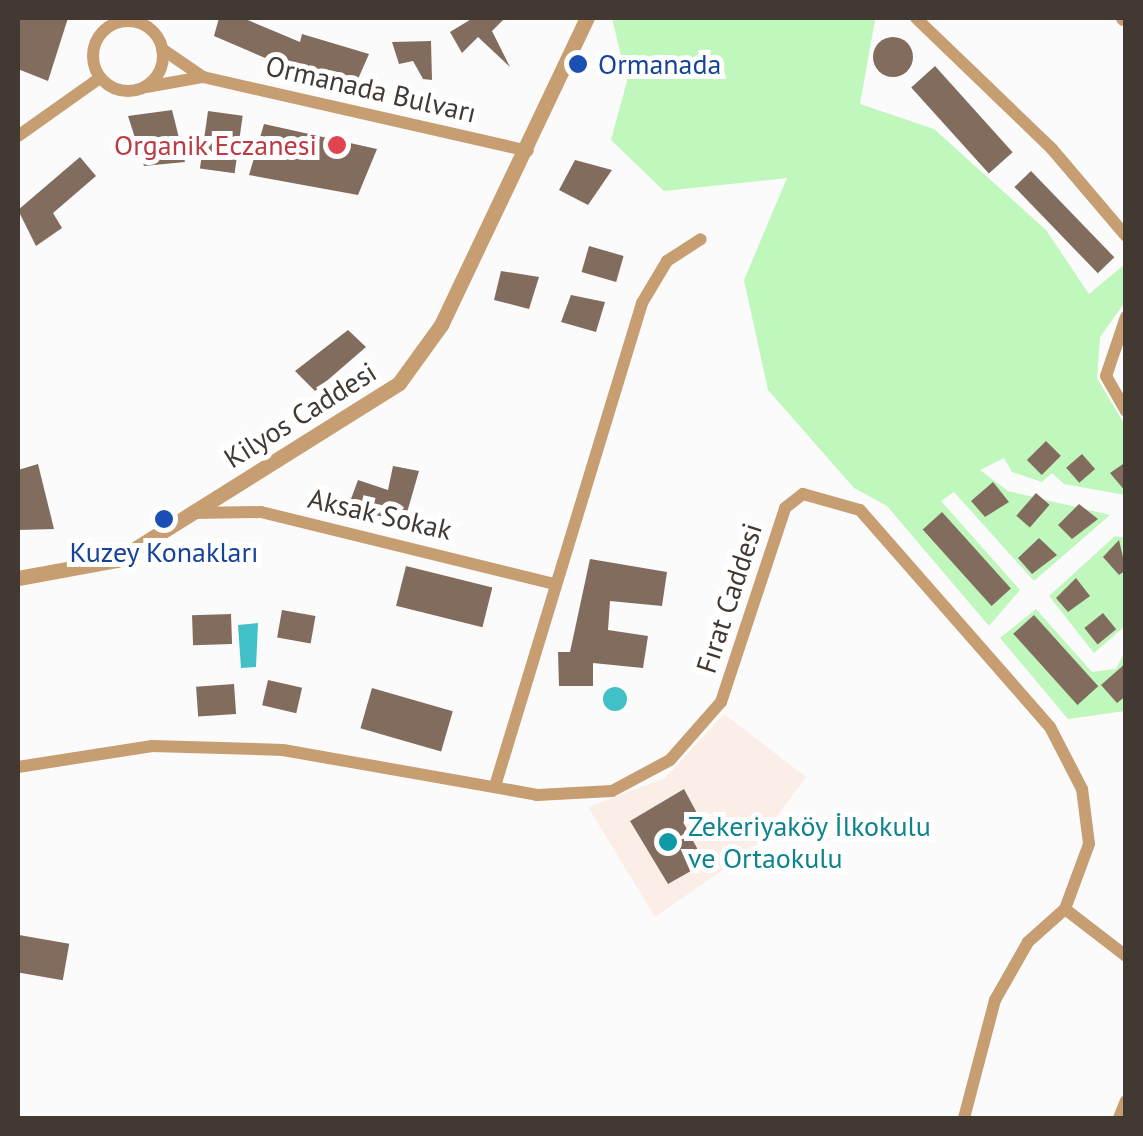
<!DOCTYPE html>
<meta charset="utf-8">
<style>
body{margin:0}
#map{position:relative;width:1143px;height:1136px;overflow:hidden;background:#fbfbfb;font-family:"PT Sans",sans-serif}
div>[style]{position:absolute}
.built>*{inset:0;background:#fbeee6}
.green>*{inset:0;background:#bff7bc}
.water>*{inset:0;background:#41c1c7}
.round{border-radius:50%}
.building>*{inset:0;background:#826c5e;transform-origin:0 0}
.minor>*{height:12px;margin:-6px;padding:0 6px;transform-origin:6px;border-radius:6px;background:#c79d72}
.minor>.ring{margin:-6px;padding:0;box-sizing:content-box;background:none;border:12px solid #c79d72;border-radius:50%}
.tertiary>*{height:15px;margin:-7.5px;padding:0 7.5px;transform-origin:7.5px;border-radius:7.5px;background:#c79d72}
.dots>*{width:28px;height:28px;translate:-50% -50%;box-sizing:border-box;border:5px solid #fff;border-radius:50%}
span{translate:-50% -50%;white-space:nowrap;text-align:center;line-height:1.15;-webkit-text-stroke:10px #fff;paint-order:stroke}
.transit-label{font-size:28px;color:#164399}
.left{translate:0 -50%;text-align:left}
.street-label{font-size:28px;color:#423932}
.health-label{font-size:28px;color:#be3a42}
.right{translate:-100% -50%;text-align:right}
.culture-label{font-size:28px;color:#0d838f}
.frame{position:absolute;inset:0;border:20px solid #423932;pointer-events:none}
</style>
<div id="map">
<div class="built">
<div style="clip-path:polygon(724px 714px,806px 777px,754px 848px,655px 917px,588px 807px,665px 778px)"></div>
</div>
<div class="green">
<div style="clip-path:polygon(612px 18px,875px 20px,860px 104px,934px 129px,1046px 230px,1089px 294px,1125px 264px,1125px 302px,1100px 337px,1097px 378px,1125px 425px,1125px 495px,1064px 484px,1052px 473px,1042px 482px,1012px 472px,1004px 458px,980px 470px,1008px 491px,1110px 515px,1034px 581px,954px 492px,941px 501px,1020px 590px,989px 626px,887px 506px,854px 488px,768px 390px,744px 280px,787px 178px,664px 191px,611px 140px,627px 81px)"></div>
<div style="clip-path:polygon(1115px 536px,1125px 538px,1125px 626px,1094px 653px,1049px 596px)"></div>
<div style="clip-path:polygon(1036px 609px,1092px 672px,1116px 669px,1125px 651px,1125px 711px,1068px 719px,1000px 638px)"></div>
</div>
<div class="water">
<div style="clip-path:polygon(258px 623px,256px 667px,241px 668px,238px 625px)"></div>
<div class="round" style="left:603px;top:687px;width:24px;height:24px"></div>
</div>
<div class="building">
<div style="clip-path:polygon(18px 18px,68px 18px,48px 81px,18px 69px)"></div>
<div style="clip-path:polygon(219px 18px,243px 18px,300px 42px,302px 34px,369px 54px,358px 79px,277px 63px,214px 36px)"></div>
<div style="clip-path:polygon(473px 18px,505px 18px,492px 31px,510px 67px,478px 37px,462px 53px,450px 32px)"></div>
<div class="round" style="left:873px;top:37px;width:40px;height:40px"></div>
<div style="clip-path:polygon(431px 41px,432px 80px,423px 79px,413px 61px,399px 64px,392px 42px)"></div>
<div style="left:935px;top:66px;width:116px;height:32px;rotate:48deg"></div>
<div style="clip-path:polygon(172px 110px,185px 162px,144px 166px,128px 116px)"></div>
<div style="left:208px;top:111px;width:35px;height:58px;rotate:8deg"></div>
<div style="clip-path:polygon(264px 124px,377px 149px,358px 195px,249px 175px)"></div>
<div style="clip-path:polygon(80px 157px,96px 176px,53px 213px,62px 228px,36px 246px,18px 210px)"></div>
<div style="clip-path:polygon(575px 160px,612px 170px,588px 205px,559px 190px)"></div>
<div style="left:1031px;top:171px;width:120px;height:23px;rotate:46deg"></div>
<div style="left:589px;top:246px;width:36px;height:27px;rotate:16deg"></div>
<div style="clip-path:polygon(501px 271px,539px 277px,529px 309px,494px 300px)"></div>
<div style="clip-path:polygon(571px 295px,605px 302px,596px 332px,561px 322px)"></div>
<div style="clip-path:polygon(348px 330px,366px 347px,315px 391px,295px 371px)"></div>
<div style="left:1046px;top:441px;width:21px;height:27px;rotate:45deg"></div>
<div style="left:1082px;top:454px;width:20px;height:21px;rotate:49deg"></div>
<div style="clip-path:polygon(1126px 462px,1126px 492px,1110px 473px)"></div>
<div style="clip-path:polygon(38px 464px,54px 529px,18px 530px,18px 470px)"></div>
<div style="clip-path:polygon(393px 466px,419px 471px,404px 523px,348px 507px,358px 480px,388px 490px)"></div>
<div style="clip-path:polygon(993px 482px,1009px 502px,985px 517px,971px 501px)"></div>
<div style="left:1036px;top:493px;width:18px;height:30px;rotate:41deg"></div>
<div style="clip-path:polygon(1079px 504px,1098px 519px,1072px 539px,1058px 525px)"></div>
<div style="left:942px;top:512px;width:103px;height:26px;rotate:48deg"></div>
<div style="clip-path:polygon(1039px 538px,1057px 555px,1032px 574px,1018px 558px)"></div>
<div style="clip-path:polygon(1119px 540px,1126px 570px,1119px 575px,1103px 557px)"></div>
<div style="clip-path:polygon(590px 559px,667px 572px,662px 606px,610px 601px,608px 630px,648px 636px,643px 668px,593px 663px,593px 686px,559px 686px,558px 652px,570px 652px)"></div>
<div style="left:406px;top:566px;width:89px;height:41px;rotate:14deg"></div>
<div style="clip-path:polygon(1076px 578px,1090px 596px,1068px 612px,1056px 598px)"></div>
<div style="left:282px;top:610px;width:34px;height:28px;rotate:10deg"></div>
<div style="left:1103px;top:613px;width:21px;height:24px;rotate:51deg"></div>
<div style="left:231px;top:614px;width:30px;height:39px;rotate:88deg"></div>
<div style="left:1034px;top:615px;width:96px;height:28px;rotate:48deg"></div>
<div style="clip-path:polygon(1126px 663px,1126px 696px,1117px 703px,1101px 685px)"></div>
<div style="left:268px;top:680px;width:35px;height:26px;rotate:13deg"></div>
<div style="left:234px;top:684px;width:30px;height:38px;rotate:86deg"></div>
<div style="left:372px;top:688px;width:84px;height:42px;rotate:16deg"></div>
<div style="clip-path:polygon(684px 789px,698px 815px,683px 822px,705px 863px,668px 884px,630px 821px)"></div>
<div style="left:19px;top:935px;width:51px;height:37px;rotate:10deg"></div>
</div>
<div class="minor">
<div style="left:916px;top:18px;width:189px;rotate:43.9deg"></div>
<div style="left:1052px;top:149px;width:114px;rotate:49.6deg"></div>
<div class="ring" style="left:93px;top:21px;width:58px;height:58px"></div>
<div style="left:162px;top:49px;width:50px;rotate:34.3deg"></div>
<div style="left:203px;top:77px;width:333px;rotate:12.8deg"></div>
<div style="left:146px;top:87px;width:58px;rotate:-10deg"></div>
<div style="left:18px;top:136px;width:100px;rotate:-35.3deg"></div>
<div style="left:1126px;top:317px;width:62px;rotate:108.7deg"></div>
<div style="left:1106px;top:376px;width:40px;rotate:60.3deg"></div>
<div style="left:193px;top:513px;width:68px;rotate:-0.8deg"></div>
<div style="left:261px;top:512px;width:302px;rotate:13.8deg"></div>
<div style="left:18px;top:767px;width:136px;rotate:-8.9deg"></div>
<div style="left:152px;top:746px;width:131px;rotate:1.7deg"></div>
<div style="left:283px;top:750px;width:258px;rotate:10deg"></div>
<div style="left:537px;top:795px;width:75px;rotate:-3.1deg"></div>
<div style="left:612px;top:791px;width:66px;rotate:-28.1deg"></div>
<div style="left:670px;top:760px;width:77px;rotate:-48.7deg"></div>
<div style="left:721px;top:702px;width:204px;rotate:-71.7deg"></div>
<div style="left:785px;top:508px;width:23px;rotate:-38deg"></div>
<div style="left:803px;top:494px;width:59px;rotate:15.7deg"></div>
<div style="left:860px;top:510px;width:288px;rotate:48.8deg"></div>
<div style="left:1050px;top:727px;width:70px;rotate:62.7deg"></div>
<div style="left:1082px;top:789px;width:55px;rotate:82.7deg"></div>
<div style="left:1089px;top:844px;width:69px;rotate:110.3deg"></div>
<div style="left:1065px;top:909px;width:50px;rotate:138.3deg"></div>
<div style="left:1028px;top:942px;width:67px;rotate:119.6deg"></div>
<div style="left:995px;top:1000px;width:122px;rotate:104.7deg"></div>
<div style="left:495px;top:786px;width:505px;rotate:-73.07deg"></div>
<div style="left:642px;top:303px;width:49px;rotate:-59.2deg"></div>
<div style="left:667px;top:261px;width:40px;rotate:-32.9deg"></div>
<div style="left:1065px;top:909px;width:77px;rotate:37.6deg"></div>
<div style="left:1119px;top:1118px;width:18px;rotate:-68deg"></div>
</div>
<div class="tertiary">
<div style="left:1123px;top:18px;width:3px"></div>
<div style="left:18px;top:578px;width:101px;rotate:-10.3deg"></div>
<div style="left:117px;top:560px;width:333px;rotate:-32.1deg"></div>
<div style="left:399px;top:383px;width:72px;rotate:-54.1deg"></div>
<div style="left:441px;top:325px;width:340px;rotate:-64.6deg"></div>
</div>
<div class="dots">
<div style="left:578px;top:64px;background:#1a4fb4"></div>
<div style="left:337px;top:145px;background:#e0444e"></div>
<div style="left:164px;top:519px;background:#1a4fb4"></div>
<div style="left:668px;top:842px;background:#0f9aa8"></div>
</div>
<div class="transit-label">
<span class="left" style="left:598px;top:64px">Ormanada</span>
<span style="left:164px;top:552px">Kuzey Konakları</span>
</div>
<div class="street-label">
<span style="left:371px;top:89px;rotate:13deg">Ormanada Bulvarı</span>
<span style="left:300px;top:415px;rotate:-32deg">Kilyos Caddesi</span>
<span style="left:380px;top:514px;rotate:13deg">Aksak Sokak</span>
<span style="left:729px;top:598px;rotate:-72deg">Fırat Caddesi</span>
</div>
<div class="health-label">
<span class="right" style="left:317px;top:145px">Organik Eczanesi</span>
</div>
<div class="culture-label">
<span class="left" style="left:688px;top:842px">Zekeriyaköy İlkokulu<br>ve Ortaokulu</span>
</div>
<div class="frame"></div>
</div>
